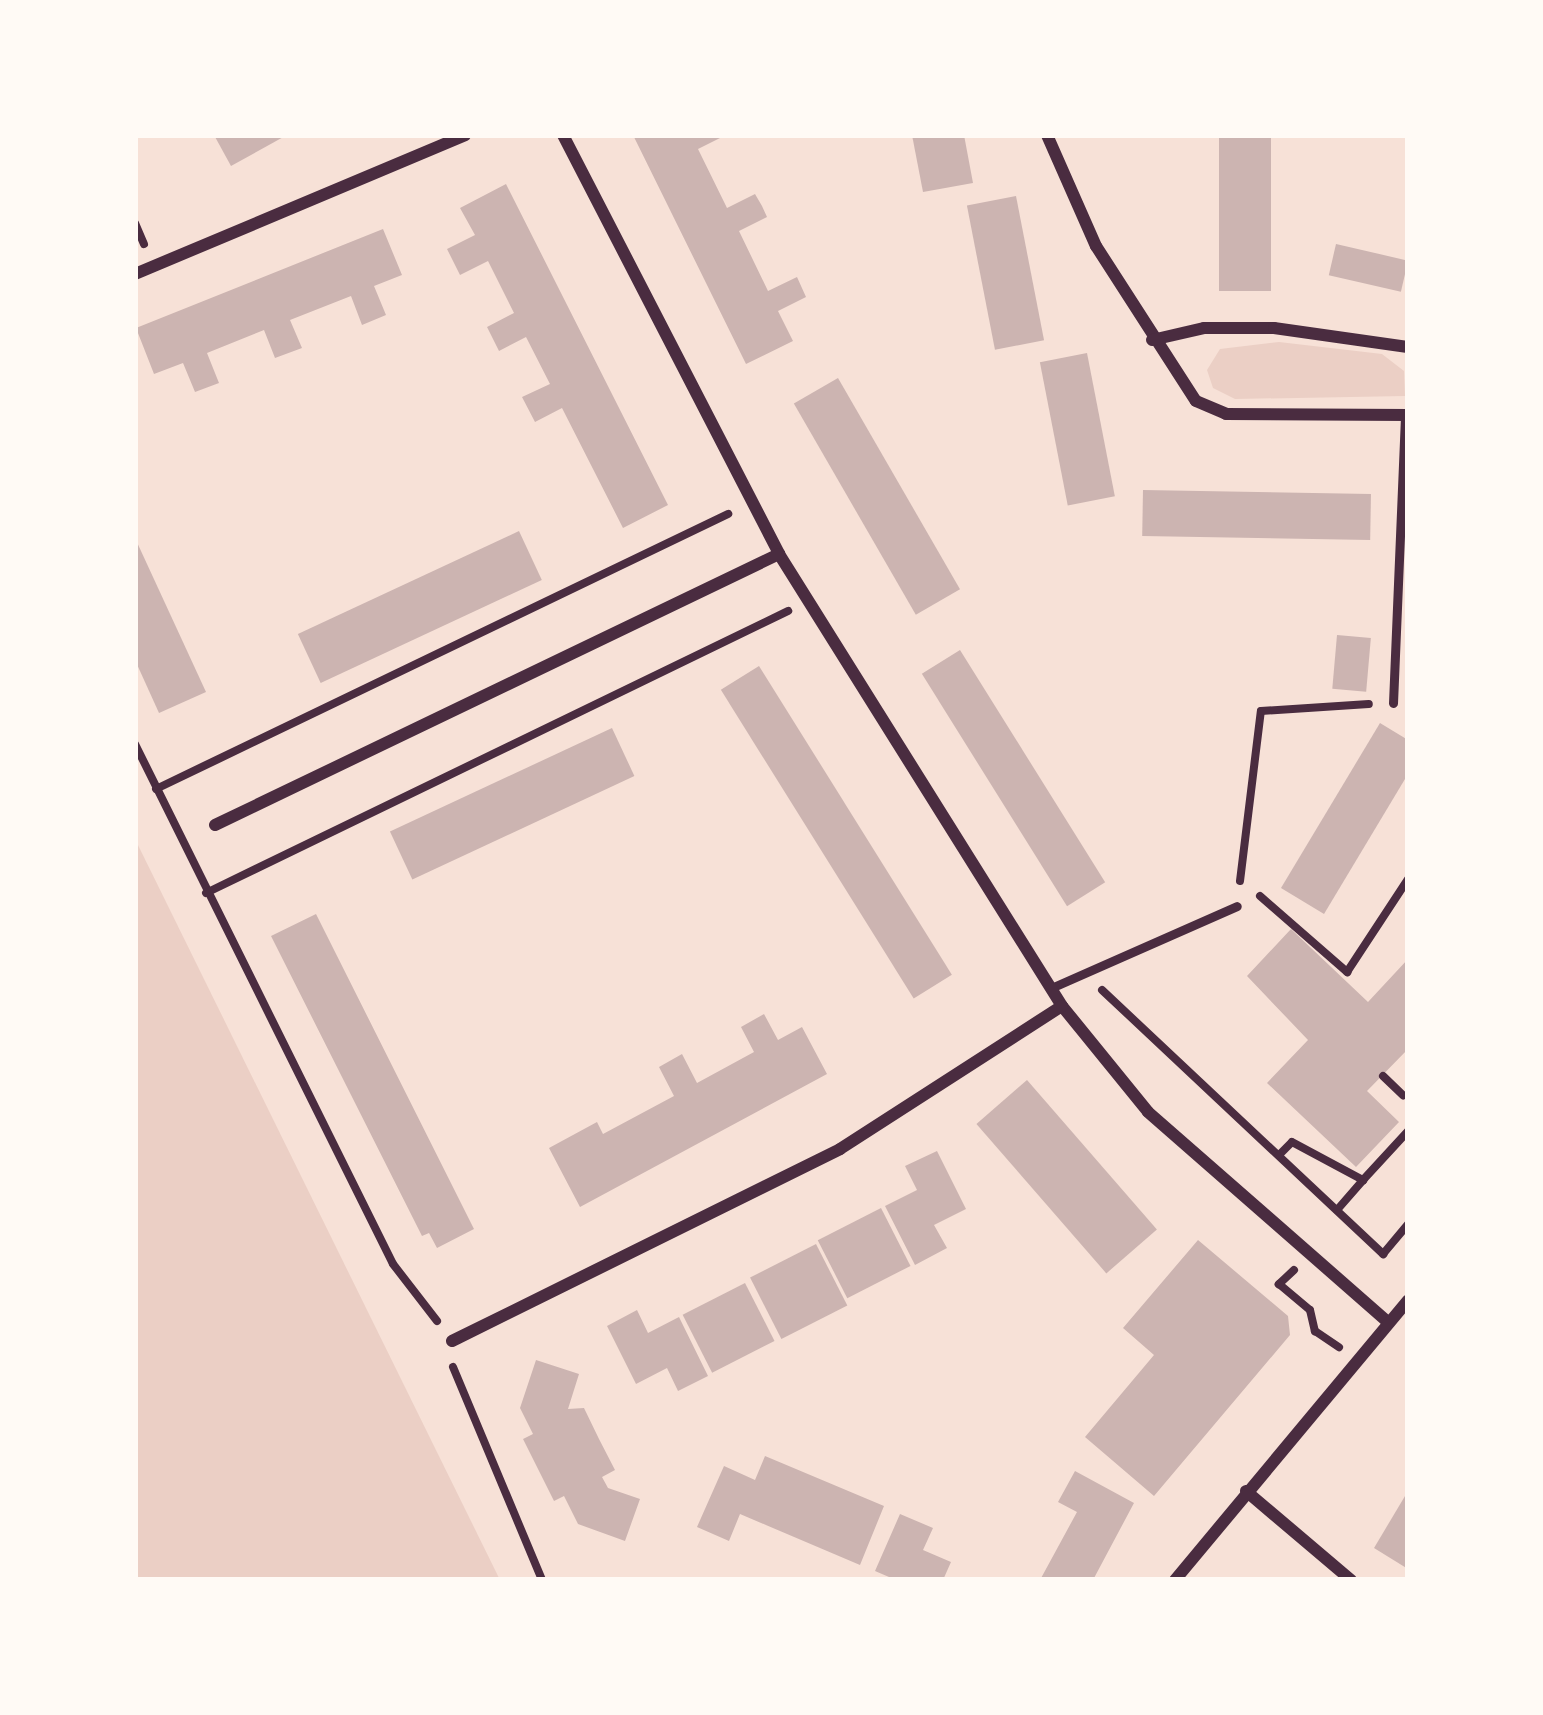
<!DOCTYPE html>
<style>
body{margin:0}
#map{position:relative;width:1543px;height:1715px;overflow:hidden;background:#f7e1d7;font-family:"DM Sans",sans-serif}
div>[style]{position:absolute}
.green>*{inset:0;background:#ebcfc5}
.building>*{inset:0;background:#ccb4b1;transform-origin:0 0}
.path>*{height:8px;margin:-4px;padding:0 4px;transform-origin:4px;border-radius:4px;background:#4a2c40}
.service>*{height:9px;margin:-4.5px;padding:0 4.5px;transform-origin:4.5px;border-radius:4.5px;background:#4a2c40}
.minor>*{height:12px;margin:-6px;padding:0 6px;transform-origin:6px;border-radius:6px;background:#4a2c40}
span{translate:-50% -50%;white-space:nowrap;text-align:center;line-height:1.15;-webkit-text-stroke:9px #fffaf5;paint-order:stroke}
.frame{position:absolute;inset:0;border:138px solid #fffaf5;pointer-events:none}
</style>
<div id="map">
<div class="green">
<div style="clip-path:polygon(1279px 342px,1382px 354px,1404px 371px,1405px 396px,1235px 399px,1213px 388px,1207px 370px,1220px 349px)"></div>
<div style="clip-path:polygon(135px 839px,500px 1580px,135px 1580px)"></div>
</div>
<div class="building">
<div style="clip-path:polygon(214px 135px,287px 135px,231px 166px)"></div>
<div style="clip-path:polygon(633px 135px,726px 135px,698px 149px,727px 208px,755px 194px,762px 206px,767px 217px,739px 231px,768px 291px,797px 277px,806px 297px,778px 311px,793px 341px,746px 364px)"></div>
<div style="clip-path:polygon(912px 135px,964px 135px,973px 183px,923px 192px)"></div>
<div style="left:1219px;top:135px;width:52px;height:156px"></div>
<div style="clip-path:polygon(506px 184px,668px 505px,623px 528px,562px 408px,535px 422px,522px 397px,550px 384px,526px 337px,499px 351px,487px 327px,514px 313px,488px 261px,460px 275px,447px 249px,475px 235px,460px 208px)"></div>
<div style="left:1016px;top:196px;width:147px;height:50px;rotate:79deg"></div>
<div style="clip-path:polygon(383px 229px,402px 275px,374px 286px,386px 315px,362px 325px,351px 296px,290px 320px,302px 348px,275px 358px,264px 330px,207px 353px,219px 383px,195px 392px,183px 363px,154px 374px,136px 328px)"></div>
<div style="left:1336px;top:244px;width:74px;height:32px;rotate:13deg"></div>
<div style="left:1087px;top:353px;width:146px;height:48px;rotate:79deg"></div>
<div style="left:838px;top:378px;width:244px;height:51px;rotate:60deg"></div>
<div style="left:1143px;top:490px;width:228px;height:46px;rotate:1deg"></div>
<div style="left:519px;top:531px;width:54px;height:244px;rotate:65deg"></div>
<div style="clip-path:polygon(135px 538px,206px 692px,159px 713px,135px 660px)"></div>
<div style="left:1337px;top:635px;width:34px;height:54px;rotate:5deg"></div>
<div style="left:960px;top:650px;width:274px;height:45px;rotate:58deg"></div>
<div style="left:759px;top:666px;width:364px;height:45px;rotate:58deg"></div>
<div style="clip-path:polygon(1380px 723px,1408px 740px,1408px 774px,1324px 914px,1281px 888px)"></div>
<div style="left:612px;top:728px;width:53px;height:245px;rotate:65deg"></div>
<div style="clip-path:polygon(316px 914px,474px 1229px,437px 1248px,429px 1233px,422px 1236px,271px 936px)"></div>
<div style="clip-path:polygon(1291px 929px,1368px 1002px,1408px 959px,1408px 1049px,1367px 1091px,1399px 1122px,1356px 1167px,1267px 1083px,1308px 1040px,1247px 976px)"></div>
<div style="clip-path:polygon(764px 1014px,778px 1040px,802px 1027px,827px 1074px,580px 1207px,549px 1148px,597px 1122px,603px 1134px,674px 1096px,659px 1067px,682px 1054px,697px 1083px,754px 1052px,741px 1027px)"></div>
<div style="left:1027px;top:1080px;width:198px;height:67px;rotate:49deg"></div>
<div style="clip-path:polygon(937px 1151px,966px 1209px,934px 1225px,947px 1248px,915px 1265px,885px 1206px,917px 1190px,905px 1166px)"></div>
<div style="left:881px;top:1208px;width:65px;height:71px;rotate:63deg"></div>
<div style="clip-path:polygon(1198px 1240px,1288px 1316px,1290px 1335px,1154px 1496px,1085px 1437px,1154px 1355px,1123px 1328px)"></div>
<div style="left:816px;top:1244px;width:69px;height:74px;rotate:63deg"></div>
<div style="left:745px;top:1283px;width:65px;height:70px;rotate:63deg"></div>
<div style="clip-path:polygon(637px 1310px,648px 1333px,679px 1317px,708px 1376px,678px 1391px,667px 1368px,636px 1384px,607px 1326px)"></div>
<div style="clip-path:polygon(536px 1360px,579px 1374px,568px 1409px,584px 1408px,599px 1439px,615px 1470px,602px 1477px,608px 1488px,640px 1499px,625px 1541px,578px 1524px,564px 1496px,554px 1501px,523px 1439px,533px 1434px,520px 1408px)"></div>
<div style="clip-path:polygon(765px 1456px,884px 1506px,860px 1565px,740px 1514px,729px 1541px,697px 1527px,724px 1466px,755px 1480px)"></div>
<div style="clip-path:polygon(1075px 1471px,1134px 1503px,1093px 1580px,1040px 1580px,1077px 1512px,1058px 1502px)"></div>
<div style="clip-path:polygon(1408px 1491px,1408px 1569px,1374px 1548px)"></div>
<div style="clip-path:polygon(900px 1514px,933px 1528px,923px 1550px,951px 1562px,943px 1580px,896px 1580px,875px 1571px)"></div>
</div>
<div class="path">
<div style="left:135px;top:223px;width:23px;rotate:67deg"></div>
<div style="left:135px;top:744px;width:580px;rotate:63.61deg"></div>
<div style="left:393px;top:1264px;width:72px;rotate:52.3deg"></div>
<div style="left:156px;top:789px;width:635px;rotate:-25.68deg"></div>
<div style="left:1240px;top:881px;width:171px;rotate:-83deg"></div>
<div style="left:1261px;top:711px;width:108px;rotate:-3.7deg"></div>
<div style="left:206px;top:893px;width:647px;rotate:-25.85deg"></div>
<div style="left:1260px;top:896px;width:116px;rotate:41.1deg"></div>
<div style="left:1347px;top:972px;width:111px;rotate:-56.7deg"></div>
<div style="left:1102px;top:990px;width:386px;rotate:43.2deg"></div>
<div style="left:1383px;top:1254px;width:39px;rotate:-50deg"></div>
<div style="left:1383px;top:1076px;width:28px;rotate:44deg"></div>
<div style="left:1279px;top:1155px;width:18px;rotate:-45deg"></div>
<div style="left:1292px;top:1142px;width:81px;rotate:28.2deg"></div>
<div style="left:1363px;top:1180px;width:67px;rotate:-47.4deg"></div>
<div style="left:1337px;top:1210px;width:40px;rotate:-49deg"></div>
<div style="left:1294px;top:1270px;width:21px;rotate:137deg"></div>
<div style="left:1279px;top:1284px;width:40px;rotate:40deg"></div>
<div style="left:1310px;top:1310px;width:22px;rotate:77deg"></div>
<div style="left:1315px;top:1331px;width:29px;rotate:34deg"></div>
<div style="left:453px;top:1367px;width:231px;rotate:67.3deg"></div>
</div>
<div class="service">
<div style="left:1393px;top:703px;width:286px;rotate:-87.6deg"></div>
<div style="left:1051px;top:988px;width:203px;rotate:-23.8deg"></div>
</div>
<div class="minor">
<div style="left:563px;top:135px;width:471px;rotate:62.7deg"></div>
<div style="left:779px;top:554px;width:533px;rotate:57.95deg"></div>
<div style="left:1062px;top:1006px;width:136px;rotate:50.9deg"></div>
<div style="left:1148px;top:1112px;width:316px;rotate:41.2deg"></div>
<div style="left:1047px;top:135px;width:121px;rotate:66.2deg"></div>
<div style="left:1096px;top:246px;width:184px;rotate:57.2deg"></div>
<div style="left:1196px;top:401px;width:33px;rotate:23deg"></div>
<div style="left:1226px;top:414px;width:182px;rotate:0.3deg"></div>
<div style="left:135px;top:274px;width:358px;rotate:-22.8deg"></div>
<div style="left:1152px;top:340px;width:53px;rotate:-13deg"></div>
<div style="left:1204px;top:328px;width:70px"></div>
<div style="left:1274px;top:328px;width:135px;rotate:8.1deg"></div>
<div style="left:215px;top:825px;width:626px;rotate:-25.66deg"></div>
<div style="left:452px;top:1341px;width:433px;rotate:-26.3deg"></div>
<div style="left:840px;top:1149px;width:264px;rotate:-32.8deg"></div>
<div style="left:1246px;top:1491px;width:138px;rotate:40.3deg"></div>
<div style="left:1175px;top:1580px;width:364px;rotate:-50.2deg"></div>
</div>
<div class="frame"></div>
</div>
